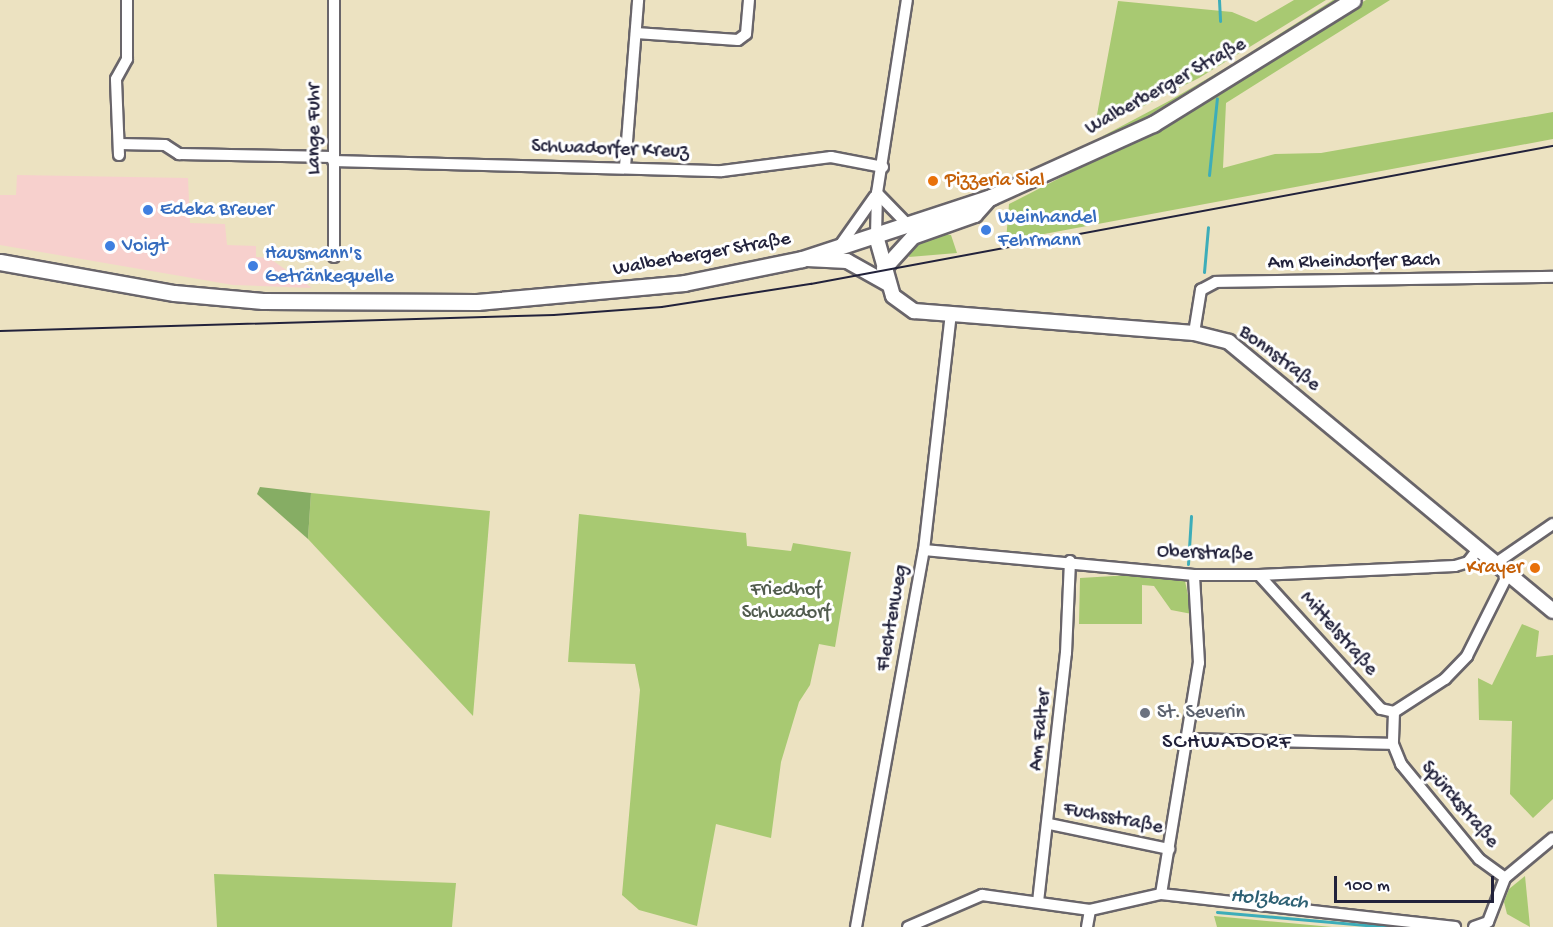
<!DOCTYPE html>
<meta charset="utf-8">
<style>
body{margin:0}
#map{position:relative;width:1553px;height:927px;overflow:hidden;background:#ece2c1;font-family:"Gochi Hand",sans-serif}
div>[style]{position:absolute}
.built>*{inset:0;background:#f7d0cd}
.green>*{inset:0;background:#a8c972}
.forest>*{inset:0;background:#86ad64}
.stream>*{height:3px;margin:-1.5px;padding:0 1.5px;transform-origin:1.5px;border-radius:1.5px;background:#3dadb9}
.roads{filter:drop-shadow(2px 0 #69656a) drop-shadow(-2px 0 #69656a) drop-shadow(0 2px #69656a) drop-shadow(0 -2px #69656a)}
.minor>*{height:10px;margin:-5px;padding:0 5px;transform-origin:5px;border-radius:5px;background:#fff}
.tertiary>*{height:14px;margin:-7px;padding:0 7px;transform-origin:7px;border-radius:7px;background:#fff}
.secondary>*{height:15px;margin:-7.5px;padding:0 7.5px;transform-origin:7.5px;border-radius:7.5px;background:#fff}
.tram>*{height:1.5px;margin:-0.75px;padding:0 0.75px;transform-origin:0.75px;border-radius:0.75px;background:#22223b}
.dots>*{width:16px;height:16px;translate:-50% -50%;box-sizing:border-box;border:3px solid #fff;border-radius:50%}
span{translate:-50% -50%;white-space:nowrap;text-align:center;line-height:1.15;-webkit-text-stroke:6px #fff;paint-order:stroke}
.street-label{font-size:20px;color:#22223b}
.food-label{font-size:20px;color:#c56008}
.left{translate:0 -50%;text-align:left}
.right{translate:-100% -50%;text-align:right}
.shop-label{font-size:20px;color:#366cbe}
.park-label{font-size:20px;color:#515c4e}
.worship-label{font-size:20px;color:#5b616d}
.water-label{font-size:21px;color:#2e6174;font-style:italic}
.quarter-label{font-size:22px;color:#22223b;letter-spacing:1.5px}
.scale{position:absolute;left:1334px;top:876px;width:160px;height:27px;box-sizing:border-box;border:3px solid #22223b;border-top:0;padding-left:8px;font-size:18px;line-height:21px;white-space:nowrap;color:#22223b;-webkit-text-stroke:4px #fff;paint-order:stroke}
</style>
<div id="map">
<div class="built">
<div style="clip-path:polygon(17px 175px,188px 178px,190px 223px,225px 224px,227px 245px,256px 246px,256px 257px,269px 258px,312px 288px,233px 285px,0 245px,0 195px,16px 195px)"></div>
</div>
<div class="green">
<div style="clip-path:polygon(1294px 0,1326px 0,1199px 78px,1094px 131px,1118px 1px,1232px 12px,1256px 22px)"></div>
<div style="clip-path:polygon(1333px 0,1339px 0,1243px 57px)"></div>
<div style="clip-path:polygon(1366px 0,1390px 0,1226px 103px,1223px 168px,1275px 154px,1321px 153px,1553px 112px,1553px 139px,1006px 241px,1009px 204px,1165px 124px)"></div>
<div style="clip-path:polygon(1229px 66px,1135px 124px,1101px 137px,1169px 101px)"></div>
<div style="clip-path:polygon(942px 234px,951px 235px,957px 253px,909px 257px,911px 247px)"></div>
<div style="clip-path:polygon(311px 493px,490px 511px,473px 716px,308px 539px)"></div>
<div style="clip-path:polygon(579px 514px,746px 533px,747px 546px,791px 551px,793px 543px,851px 552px,835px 647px,819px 644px,810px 685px,799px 702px,781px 762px,771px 838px,716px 824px,697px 926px,639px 910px,622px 895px,640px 690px,635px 664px,568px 662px)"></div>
<div style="clip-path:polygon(1148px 574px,1185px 581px,1192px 614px,1171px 610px,1154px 586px,1142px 585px,1142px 624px,1079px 624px,1080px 578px)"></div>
<div style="clip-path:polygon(1522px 624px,1539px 631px,1536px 657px,1553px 655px,1553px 799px,1533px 818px,1510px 794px,1512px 721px,1479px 720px,1478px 678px,1492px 685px)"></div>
<div style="clip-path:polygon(214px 874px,456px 883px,452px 927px,217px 927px)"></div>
<div style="clip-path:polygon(1525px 876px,1530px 927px,1507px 914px,1504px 902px,1509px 889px)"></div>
<div style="clip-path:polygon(1214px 916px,1332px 927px,1217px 927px)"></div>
</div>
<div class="forest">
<div style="clip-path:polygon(260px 487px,311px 493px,308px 539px,257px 494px)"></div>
</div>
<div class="stream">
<div style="left:1219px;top:0;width:21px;rotate:87deg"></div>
<div style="left:1209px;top:175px;width:77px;rotate:-84.1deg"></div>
<div style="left:1204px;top:272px;width:45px;rotate:-84.9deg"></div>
<div style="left:1188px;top:564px;width:48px;rotate:-86.4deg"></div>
<div style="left:1217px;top:912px;width:174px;rotate:5deg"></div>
</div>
<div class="roads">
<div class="minor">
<div style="left:636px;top:33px;width:102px;rotate:3.9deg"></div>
<div style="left:738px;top:40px;width:10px;rotate:-37deg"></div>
<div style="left:746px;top:34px;width:34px;rotate:-85deg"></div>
<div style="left:119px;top:144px;width:46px;rotate:1.2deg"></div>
<div style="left:165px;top:145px;width:17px;rotate:33deg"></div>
<div style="left:179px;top:154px;width:154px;rotate:1.1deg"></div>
<div style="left:119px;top:155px;width:76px;rotate:-92.3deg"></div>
<div style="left:116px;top:79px;width:23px;rotate:-61deg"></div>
<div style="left:127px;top:59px;width:59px;rotate:-90deg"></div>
<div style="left:333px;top:161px;width:389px;rotate:1.5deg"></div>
<div style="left:722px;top:171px;width:110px;rotate:-7.3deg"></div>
<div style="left:831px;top:157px;width:53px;rotate:10.9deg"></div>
<div style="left:625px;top:167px;width:168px;rotate:-85.5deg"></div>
<div style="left:877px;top:193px;width:46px;rotate:45.9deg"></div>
<div style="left:876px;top:236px;width:43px;rotate:-88.7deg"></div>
<div style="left:877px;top:193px;width:195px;rotate:-81.2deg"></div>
<div style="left:839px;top:247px;width:62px;rotate:-54.8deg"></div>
<div style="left:334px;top:257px;width:257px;rotate:-90deg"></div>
<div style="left:1194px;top:333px;width:44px;rotate:-80.8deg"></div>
<div style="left:1201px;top:290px;width:17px;rotate:-28deg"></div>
<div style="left:1216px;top:282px;width:337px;rotate:-0.9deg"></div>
<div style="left:924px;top:550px;width:271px;rotate:5.3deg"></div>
<div style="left:1194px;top:575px;width:65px"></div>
<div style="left:1259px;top:575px;width:196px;rotate:-2.6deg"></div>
<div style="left:1455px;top:566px;width:14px;rotate:-17deg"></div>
<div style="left:1468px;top:562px;width:18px;rotate:-52deg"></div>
<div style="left:1496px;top:563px;width:69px;rotate:-34.4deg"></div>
<div style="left:1259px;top:575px;width:181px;rotate:47.7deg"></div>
<div style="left:1381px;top:709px;width:13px;rotate:13deg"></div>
<div style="left:1394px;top:712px;width:32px;rotate:92deg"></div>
<div style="left:1393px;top:744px;width:22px;rotate:68deg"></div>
<div style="left:1401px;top:764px;width:123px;rotate:50.6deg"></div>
<div style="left:1479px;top:859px;width:32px;rotate:36deg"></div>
<div style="left:1394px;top:712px;width:61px;rotate:-32.9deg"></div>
<div style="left:1445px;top:679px;width:32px;rotate:-46deg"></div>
<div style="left:1467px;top:656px;width:92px;rotate:-63.4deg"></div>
<div style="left:1190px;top:739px;width:203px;rotate:1.4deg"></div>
<div style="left:1049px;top:824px;width:123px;rotate:11.8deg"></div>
<div style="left:1161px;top:894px;width:234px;rotate:-80.7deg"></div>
<div style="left:1199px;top:663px;width:88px;rotate:-93.3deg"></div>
<div style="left:1038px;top:902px;width:251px;rotate:-83.6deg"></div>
<div style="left:1066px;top:653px;width:92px;rotate:-87.5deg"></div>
<div style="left:856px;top:927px;width:383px;rotate:-79.8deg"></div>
<div style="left:924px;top:550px;width:239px;rotate:-83.5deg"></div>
<div style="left:908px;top:927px;width:81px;rotate:-23.4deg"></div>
<div style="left:982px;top:895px;width:109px;rotate:7.9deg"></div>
<div style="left:1090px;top:910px;width:73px;rotate:-12.7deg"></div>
<div style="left:1161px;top:894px;width:296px;rotate:6.4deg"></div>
<div style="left:1087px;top:927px;width:17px;rotate:-80deg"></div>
<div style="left:1474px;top:927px;width:15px;rotate:-20deg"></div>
<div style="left:1488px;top:922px;width:47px;rotate:-68.9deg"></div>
<div style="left:1505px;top:878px;width:62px;rotate:-39.8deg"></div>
</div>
<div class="tertiary">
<div style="left:876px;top:236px;width:62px;rotate:74.2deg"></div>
<div style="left:893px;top:296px;width:26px;rotate:36deg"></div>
<div style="left:914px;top:311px;width:281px;rotate:4.5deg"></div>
<div style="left:1194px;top:333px;width:36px;rotate:14deg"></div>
<div style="left:1229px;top:342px;width:421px;rotate:39.7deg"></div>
<div style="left:807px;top:259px;width:40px;rotate:2.9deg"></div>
<div style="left:847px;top:261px;width:47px;rotate:29.3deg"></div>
<div style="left:884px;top:269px;width:43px;rotate:-47.8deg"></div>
<div style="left:913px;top:237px;width:66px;rotate:-19.5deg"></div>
<div style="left:975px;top:215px;width:24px;rotate:-48deg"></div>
</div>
<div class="secondary">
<div style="left:0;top:262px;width:177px;rotate:10.1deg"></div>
<div style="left:174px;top:293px;width:89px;rotate:5.1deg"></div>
<div style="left:263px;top:301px;width:214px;rotate:0.3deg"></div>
<div style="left:477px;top:302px;width:208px;rotate:-5.2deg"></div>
<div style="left:684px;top:283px;width:120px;rotate:-11.5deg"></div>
<div style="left:802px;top:259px;width:199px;rotate:-18.2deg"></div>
<div style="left:991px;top:197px;width:178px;rotate:-24.3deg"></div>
<div style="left:1153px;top:124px;width:235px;rotate:-31.8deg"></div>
</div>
</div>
<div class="tram">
<div style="left:0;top:331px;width:554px;rotate:-1.65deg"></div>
<div style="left:554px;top:315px;width:108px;rotate:-4.2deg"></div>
<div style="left:662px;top:307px;width:151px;rotate:-8.8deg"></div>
<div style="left:811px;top:284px;width:755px;rotate:-10.54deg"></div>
</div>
<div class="dots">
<div style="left:933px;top:181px;background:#e8710a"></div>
<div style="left:148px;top:210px;background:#3f7fe0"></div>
<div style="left:986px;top:230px;background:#3f7fe0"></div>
<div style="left:110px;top:246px;background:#3f7fe0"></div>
<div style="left:253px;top:266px;background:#3f7fe0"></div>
<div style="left:1535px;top:568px;background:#e8710a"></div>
<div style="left:1145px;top:713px;background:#6b7280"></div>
</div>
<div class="street-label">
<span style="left:1166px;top:87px;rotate:-29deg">Walberberger Straße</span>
<span style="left:315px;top:129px;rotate:-90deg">Lange Fuhr</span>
<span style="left:610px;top:150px;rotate:2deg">Schwadorfer Kreuz</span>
<span style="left:702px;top:255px;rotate:-10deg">Walberberger Straße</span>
<span style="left:1354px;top:262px;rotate:-1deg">Am Rheindorfer Bach</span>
<span style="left:1279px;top:359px;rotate:37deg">Bonnstraße</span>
<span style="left:1205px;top:554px;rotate:2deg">Oberstraße</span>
<span style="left:893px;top:618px;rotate:-80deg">Flechtenweg</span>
<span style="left:1338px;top:634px;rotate:48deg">Mittelstraße</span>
<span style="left:1041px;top:730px;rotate:-84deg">Am Falter</span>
<span style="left:1459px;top:805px;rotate:49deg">Spürckstraße</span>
<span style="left:1113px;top:819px;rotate:11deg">Fuchsstraße</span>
</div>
<div class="food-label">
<span class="left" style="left:945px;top:181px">Pizzeria Sial</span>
<span class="right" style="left:1523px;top:568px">Krayer</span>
</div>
<div class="shop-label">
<span class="left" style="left:160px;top:210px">Edeka Breuer</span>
<span class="left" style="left:998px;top:230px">Weinhandel<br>Fehrmann</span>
<span class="left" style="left:122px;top:246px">Voigt</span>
<span class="left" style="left:265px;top:266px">Hausmann's<br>Getränkequelle</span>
</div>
<div class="park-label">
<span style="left:786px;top:602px">Friedhof<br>Schwadorf</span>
</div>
<div class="worship-label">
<span class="left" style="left:1157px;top:713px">St. Severin</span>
</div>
<div class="water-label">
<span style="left:1269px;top:901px;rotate:5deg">Holzbach</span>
</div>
<div class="quarter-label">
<span style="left:1227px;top:744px">SCHWADORF</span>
</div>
<div class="scale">100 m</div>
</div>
